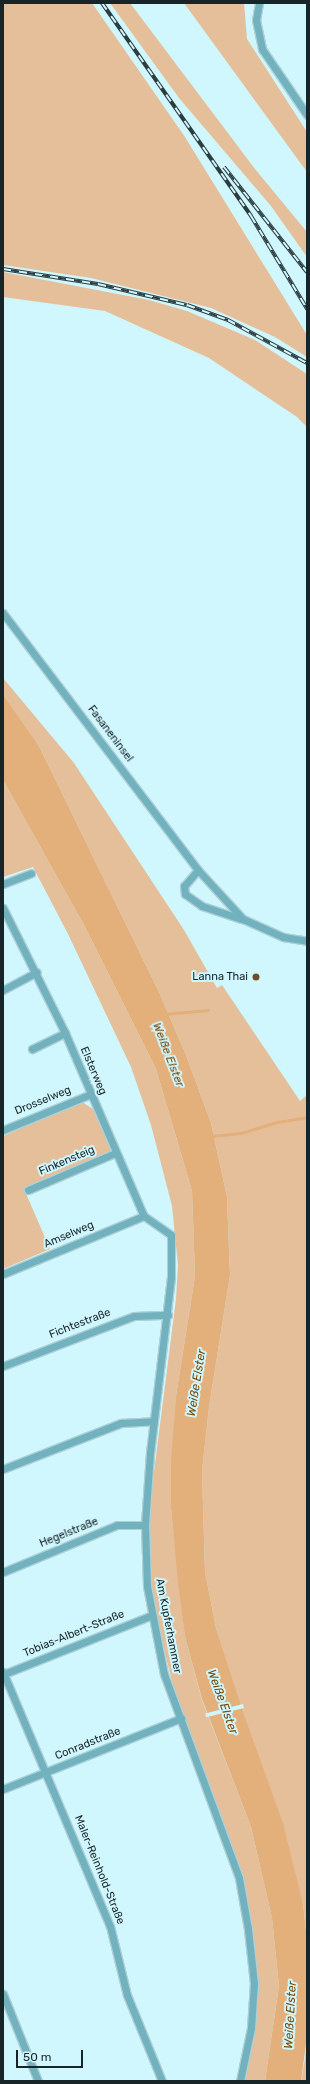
<!DOCTYPE html>
<meta charset="utf-8">
<style>
body{margin:0}
#map{position:relative;width:310px;height:2084px;overflow:hidden;background:#d0f6fe;font-family:Rubik,sans-serif}
div>[style]{position:absolute}
.green>*{inset:0;background:#e5bf9a}
.water>*{inset:0;background:#e3b07b}
.pier>*{inset:0;background:#d0f6fe;transform-origin:0 0}
.stream>*{height:2.5px;margin:-1.25px;padding:0 1.25px;transform-origin:1.25px;border-radius:1.25px;background:#e3b07b}
.roads{filter:drop-shadow(1px 0 #afd0d7) drop-shadow(-1px 0 #afd0d7) drop-shadow(0 1px #afd0d7) drop-shadow(0 -1px #afd0d7)}
.minor>*{height:7px;margin:-3.5px;padding:0 3.5px;transform-origin:3.5px;border-radius:3.5px;background:#72b2bf}
.rail>*{height:4px;margin-top:-2px;transform-origin:0;background:repeating-linear-gradient(90deg,#d0f6fe 0 8px,#2c3d40 0 16px);box-sizing:border-box;border-block:1px solid #2c3d40}
.dots>*{width:11px;height:11px;translate:-50% -50%;box-sizing:border-box;border:2px solid #d0f6fe;border-radius:50%}
span{translate:-50% -50%;white-space:nowrap;text-align:center;line-height:1.15;-webkit-text-stroke:4px #d0f6fe;paint-order:stroke}
.street-label{font-size:11px;color:#172528}
.poi-label{font-size:11px;color:#172528}
.right{translate:-100% -50%;text-align:right}
.water-label{font-size:12px;color:#774704;font-style:italic}
.frame{position:absolute;inset:0;border:4px solid #172528;pointer-events:none}
.scale{position:absolute;left:16px;top:2050px;width:67px;height:18px;box-sizing:border-box;border:2px solid #172528;border-top:0;padding-left:5px;font-size:12px;line-height:14px;white-space:nowrap;color:#172528;-webkit-text-stroke:3px #d0f6fe;paint-order:stroke}
</style>
<div id="map">
<div class="green">
<div style="clip-path:polygon(3px 3px,92px 3px,185px 137px,307px 335px,307px 357px,275px 337px,211px 308px,91px 278px,3px 265px)"></div>
<div style="clip-path:polygon(110px 3px,130px 3px,255px 169px,307px 232px,307px 257px,271px 206px,179px 98px)"></div>
<div style="clip-path:polygon(184px 3px,244px 3px,247px 39px,307px 132px,307px 172px)"></div>
<div style="clip-path:polygon(3px 272px,149px 300px,187px 311px,255px 340px,307px 374px,307px 427px,297px 417px,209px 358px,105px 311px,3px 297px)"></div>
<div style="clip-path:polygon(3px 678px,74px 763px,184px 930px,217px 988px,222px 985px,300px 1101px,307px 1095px,307px 1939px,303px 1904px,216px 1628px,205px 1572px,202px 1471px,209px 1407px,230px 1275px,227px 1197px,211px 1123px,186px 1055px,159px 992px,39px 746px,3px 698px)"></div>
<div style="clip-path:polygon(3px 780px,84px 925px,156px 1069px,192px 1191px,195px 1276px,176px 1396px,171px 1509px,185px 1637px,202px 1700px,251px 1827px,272px 1918px,279px 1986px,265px 2081px,243px 2081px,255px 2026px,257px 1998px,256px 1975px,235px 1859px,175px 1693px,156px 1618px,151px 1580px,149px 1511px,176px 1299px,178px 1265px,172px 1206px,151px 1125px,131px 1067px,68px 934px,33px 867px,3px 877px)"></div>
<div style="clip-path:polygon(82px 1102px,93px 1109px,111px 1151px,24px 1189px,50px 1249px,3px 1269px,3px 1136px)"></div>
<div style="clip-path:polygon(307px 2037px,307px 2081px,301px 2081px,305px 2058px)"></div>
</div>
<div class="water">
<div style="clip-path:polygon(3px 695px,39px 746px,159px 992px,186px 1055px,211px 1123px,227px 1197px,230px 1275px,209px 1407px,202px 1471px,205px 1572px,216px 1628px,244px 1715px,283px 1823px,303px 1904px,307px 1939px,307px 2037px,301px 2081px,265px 2081px,279px 1986px,272px 1918px,251px 1827px,202px 1699px,185px 1637px,178px 1582px,171px 1508px,171px 1460px,176px 1396px,195px 1276px,192px 1191px,156px 1069px,84px 925px,3px 780px)"></div>
</div>
<div class="pier">
<div style="left:243px;top:1704px;width:4px;height:39px;rotate:76deg"></div>
</div>
<div class="stream">
<div style="left:165px;top:1014px;width:43px;rotate:-5.3deg"></div>
<div style="left:212px;top:1136px;width:29px;rotate:-6deg"></div>
<div style="left:241px;top:1133px;width:38px;rotate:-17deg"></div>
<div style="left:277px;top:1122px;width:30px;rotate:-9deg"></div>
</div>
<div class="roads">
<div class="minor">
<div style="left:259px;top:3px;width:17px;rotate:100deg"></div>
<div style="left:256px;top:20px;width:30px;rotate:78deg"></div>
<div style="left:262px;top:49px;width:80px;rotate:55.7deg"></div>
<div style="left:3px;top:613px;width:323px;rotate:52.8deg"></div>
<div style="left:198px;top:870px;width:67px;rotate:47.4deg"></div>
<div style="left:243px;top:919px;width:44px;rotate:24.2deg"></div>
<div style="left:283px;top:937px;width:24px;rotate:9deg"></div>
<div style="left:198px;top:870px;width:21px;rotate:131deg"></div>
<div style="left:184px;top:886px;width:8px;rotate:83deg"></div>
<div style="left:185px;top:894px;width:21px;rotate:35deg"></div>
<div style="left:202px;top:906px;width:41px;rotate:18.4deg"></div>
<div style="left:3px;top:884px;width:30px;rotate:-21deg"></div>
<div style="left:3px;top:908px;width:140px;rotate:63.6deg"></div>
<div style="left:65px;top:1033px;width:199px;rotate:66.7deg"></div>
<div style="left:144px;top:1216px;width:33px;rotate:35deg"></div>
<div style="left:171px;top:1235px;width:42px;rotate:90deg"></div>
<div style="left:171px;top:1277px;width:177px;rotate:96.8deg"></div>
<div style="left:150px;top:1453px;width:72px;rotate:94deg"></div>
<div style="left:145px;top:1525px;width:61px;rotate:88.1deg"></div>
<div style="left:147px;top:1586px;width:90px;rotate:79.1deg"></div>
<div style="left:164px;top:1674px;width:217px;rotate:69.8deg"></div>
<div style="left:239px;top:1878px;width:52px;rotate:80deg"></div>
<div style="left:248px;top:1929px;width:54px;rotate:83.7deg"></div>
<div style="left:254px;top:1983px;width:45px;rotate:93.8deg"></div>
<div style="left:251px;top:2028px;width:54px;rotate:101.7deg"></div>
<div style="left:3px;top:990px;width:38px;rotate:-28deg"></div>
<div style="left:32px;top:1049px;width:37px;rotate:-26deg"></div>
<div style="left:3px;top:1130px;width:95px;rotate:-22.2deg"></div>
<div style="left:28px;top:1190px;width:95px;rotate:-23deg"></div>
<div style="left:3px;top:1274px;width:152px;rotate:-22.4deg"></div>
<div style="left:3px;top:1366px;width:140px;rotate:-20.9deg"></div>
<div style="left:134px;top:1316px;width:34px;rotate:-2deg"></div>
<div style="left:3px;top:1469px;width:127px;rotate:-21.3deg"></div>
<div style="left:121px;top:1423px;width:33px;rotate:-3deg"></div>
<div style="left:3px;top:1572px;width:123px;rotate:-22.4deg"></div>
<div style="left:117px;top:1525px;width:28px"></div>
<div style="left:3px;top:1672px;width:276px;rotate:67.2deg"></div>
<div style="left:110px;top:1926px;width:71px;rotate:76.2deg"></div>
<div style="left:127px;top:1995px;width:93px;rotate:67.9deg"></div>
<div style="left:4px;top:1674px;width:159px;rotate:-21.7deg"></div>
<div style="left:3px;top:1789px;width:192px;rotate:-21.7deg"></div>
<div style="left:3px;top:1994px;width:94px;rotate:68.1deg"></div>
</div>
</div>
<div class="rail">
<div style="left:102px;top:3px;width:260px;rotate:55deg"></div>
<div style="left:251px;top:216px;width:109px;rotate:58.9deg"></div>
<div style="left:224px;top:167px;width:134px;rotate:51.7deg"></div>
<div style="left:3px;top:269px;width:96px;rotate:9deg"></div>
<div style="left:98px;top:284px;width:91px;rotate:13.3deg"></div>
<div style="left:187px;top:305px;width:44px;rotate:20.1deg"></div>
<div style="left:228px;top:320px;width:90px;rotate:28.6deg"></div>
</div>
<div class="dots">
<div style="left:256px;top:977px;background:#714d27"></div>
</div>
<div class="street-label">
<span style="left:110px;top:734px;rotate:53deg">Fasaneninsel</span>
<span style="left:93px;top:1071px;rotate:67deg">Elsterweg</span>
<span style="left:43px;top:1101px;rotate:-22deg">Drosselweg</span>
<span style="left:67px;top:1161px;rotate:-23deg">Finkensteig</span>
<span style="left:69px;top:1235px;rotate:-23deg">Amselweg</span>
<span style="left:80px;top:1324px;rotate:-21deg">Fichtestraße</span>
<span style="left:69px;top:1533px;rotate:-22deg">Hegelstraße</span>
<span style="left:168px;top:1626px;rotate:79deg">Am Kupferhammer</span>
<span style="left:74px;top:1634px;rotate:-22deg">Tobias-Albert-Straße</span>
<span style="left:88px;top:1744px;rotate:-22deg">Conradstraße</span>
<span style="left:99px;top:1870px;rotate:68deg">Maler-Reinhold-Straße</span>
</div>
<div class="poi-label">
<span class="right" style="left:248px;top:977px">Lanna Thai</span>
</div>
<div class="water-label">
<span style="left:168px;top:1055px;rotate:69deg">Weiße Elster</span>
<span style="left:197px;top:1383px;rotate:-81deg">Weiße Elster</span>
<span style="left:222px;top:1702px;rotate:70deg">Weiße Elster</span>
<span style="left:291px;top:2015px;rotate:-87deg">Weiße Elster</span>
</div>
<div class="frame"></div>
<div class="scale">50 m</div>
</div>
